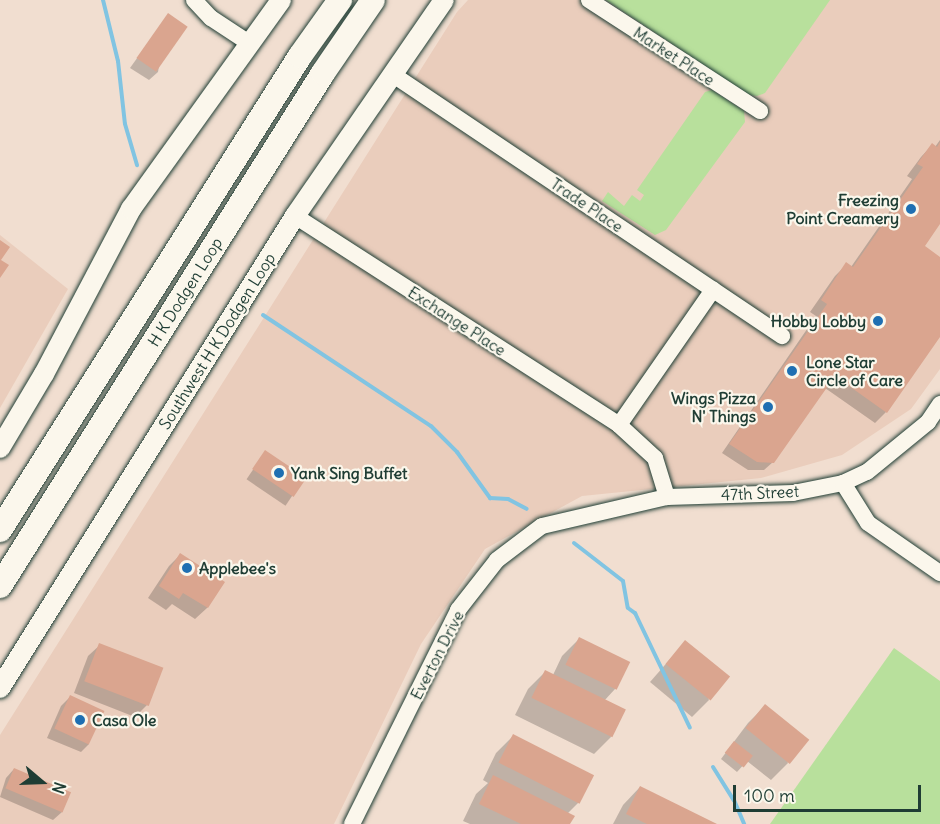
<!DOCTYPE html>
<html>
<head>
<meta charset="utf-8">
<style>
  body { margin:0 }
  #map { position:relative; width:940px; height:824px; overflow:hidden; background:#f1ded0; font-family:Delius,sans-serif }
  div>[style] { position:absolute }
  .built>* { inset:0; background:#eacdbc }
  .green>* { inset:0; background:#b8e09c }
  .shadow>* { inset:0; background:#0003; transform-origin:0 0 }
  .stream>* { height:4px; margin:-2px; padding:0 2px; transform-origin:2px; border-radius:2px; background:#81c4e2 }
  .building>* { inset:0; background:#daa58f; transform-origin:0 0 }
  .roads { filter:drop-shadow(0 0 2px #1f3d34) drop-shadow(0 0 2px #1f3d34) }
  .minor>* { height:16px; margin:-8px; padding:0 8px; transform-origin:8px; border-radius:8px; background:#fbf7ec }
  .major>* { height:20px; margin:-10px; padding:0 10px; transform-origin:10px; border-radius:10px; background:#fbf7ec }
  .highway>* { height:24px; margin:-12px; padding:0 12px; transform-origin:12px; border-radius:12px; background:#fbf7ec }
  .dots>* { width:16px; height:16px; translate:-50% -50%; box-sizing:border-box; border:3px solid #fbf7ec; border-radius:50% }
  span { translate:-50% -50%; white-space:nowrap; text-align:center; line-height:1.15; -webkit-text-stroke:4.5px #fbf7ec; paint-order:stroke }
  .street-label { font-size:16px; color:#1f3d34 }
  .poi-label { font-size:16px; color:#1f3d34; font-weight:700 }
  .right { translate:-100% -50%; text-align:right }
  .left { translate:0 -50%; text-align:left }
  .north { position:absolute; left:12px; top:752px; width:60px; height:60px; -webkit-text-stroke:4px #fbf7ec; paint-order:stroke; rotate:109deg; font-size:16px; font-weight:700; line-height:24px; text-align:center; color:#1f3d34 }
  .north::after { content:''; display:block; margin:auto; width:21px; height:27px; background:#1f3d34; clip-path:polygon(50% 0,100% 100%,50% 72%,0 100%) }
  .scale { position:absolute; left:733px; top:785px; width:188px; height:27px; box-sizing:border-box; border:3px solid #1f3d34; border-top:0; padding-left:8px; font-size:18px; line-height:21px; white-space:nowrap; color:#1f3d34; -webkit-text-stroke:4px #fbf7ec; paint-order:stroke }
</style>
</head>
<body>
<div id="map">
  <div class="built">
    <div style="clip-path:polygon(468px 0,940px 0,940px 369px,911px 409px,842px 455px,761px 478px,582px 496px,485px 549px,421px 644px,334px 824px,0 824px,0 735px,457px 12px)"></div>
    <div style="clip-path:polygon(0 235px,68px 289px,0 408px)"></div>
  </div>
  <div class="green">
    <div style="clip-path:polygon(606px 0,830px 0,765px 93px,757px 96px,749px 95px)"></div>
    <div style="clip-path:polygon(712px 90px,744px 111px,745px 122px,666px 230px,655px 235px,602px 201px,608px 192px,624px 206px,632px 195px,640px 201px,644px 195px,637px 190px,705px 92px)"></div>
    <div style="clip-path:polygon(894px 648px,940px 681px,940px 824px,770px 824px)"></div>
  </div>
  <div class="shadow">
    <div style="clip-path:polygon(168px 15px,158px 72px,149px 80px,130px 68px)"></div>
    <div style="clip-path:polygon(940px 140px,940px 222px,923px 246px,940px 259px,940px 335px,886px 412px,875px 423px,825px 388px,773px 462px,764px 470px,748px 470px,722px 453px,816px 316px,810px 312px,835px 276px,847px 264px,851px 267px,912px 179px,907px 176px,921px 157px,932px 145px,935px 147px)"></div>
    <div style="left:265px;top:452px;width:47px;height:33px;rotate:34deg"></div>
    <div style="clip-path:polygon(180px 555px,223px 582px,207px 608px,195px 619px,172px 604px,166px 610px,148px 598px,169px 566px)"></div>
    <div style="clip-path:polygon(579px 639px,628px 663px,615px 689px,604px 701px,611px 737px,594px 754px,515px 715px,528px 689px,545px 672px,553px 675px,562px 656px)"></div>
    <div style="clip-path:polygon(685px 642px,709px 700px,692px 717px,650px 682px)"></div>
    <div style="clip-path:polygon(100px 645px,147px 705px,135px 717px,74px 693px,88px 656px)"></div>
    <div style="clip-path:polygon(70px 697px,89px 744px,81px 752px,47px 738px,61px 706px)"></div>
    <div style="clip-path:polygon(765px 706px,788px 763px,771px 780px,747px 761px,737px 772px,721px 759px,748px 723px)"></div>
    <div style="clip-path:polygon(513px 736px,579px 802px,567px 814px,569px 824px,470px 824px,463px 821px,476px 794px,488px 783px,483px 780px,496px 753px)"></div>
    <div style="clip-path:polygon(14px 769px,70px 793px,62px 812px,53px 820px,0 797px,6px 778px)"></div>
    <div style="clip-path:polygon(640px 787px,714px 824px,613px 824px,623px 805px)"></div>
  </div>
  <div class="stream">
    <div style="left:103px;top:0;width:63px;rotate:76.2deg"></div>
    <div style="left:118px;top:61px;width:63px;rotate:83.7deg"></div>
    <div style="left:125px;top:124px;width:43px;rotate:73.7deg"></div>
    <div style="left:263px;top:315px;width:201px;rotate:33.5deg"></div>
    <div style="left:431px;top:426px;width:37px;rotate:45deg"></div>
    <div style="left:457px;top:452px;width:57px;rotate:54.3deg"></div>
    <div style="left:490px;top:498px;width:18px;rotate:3deg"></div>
    <div style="left:508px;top:499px;width:21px;rotate:28deg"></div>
    <div style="left:574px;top:543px;width:62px;rotate:37.8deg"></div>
    <div style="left:623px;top:581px;width:27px;rotate:80deg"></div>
    <div style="left:628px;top:608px;width:9px;rotate:36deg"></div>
    <div style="left:635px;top:613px;width:127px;rotate:64.4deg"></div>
    <div style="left:713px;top:767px;width:39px;rotate:58deg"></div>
    <div style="left:734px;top:800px;width:26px;rotate:67deg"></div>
  </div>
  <div class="building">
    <div style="left:168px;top:13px;width:24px;height:55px;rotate:35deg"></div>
    <div style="clip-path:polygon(940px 142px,940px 224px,925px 246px,940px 257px,940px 337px,887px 413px,835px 376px,774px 463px,757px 462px,729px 444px,827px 304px,821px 300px,846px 262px,853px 267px,923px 167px,917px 164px,932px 143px,937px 147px)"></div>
    <div style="clip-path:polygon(0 240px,10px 247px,1px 260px,9px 265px,0 278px)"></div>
    <div style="left:265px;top:450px;width:50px;height:23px;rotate:34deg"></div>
    <div style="clip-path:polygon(180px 553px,225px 582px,208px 608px,183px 593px,179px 599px,159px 586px)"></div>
    <div style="left:579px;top:637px;width:57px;height:31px;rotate:26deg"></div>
    <div style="left:685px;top:640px;width:58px;height:31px;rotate:39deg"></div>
    <div style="left:99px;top:643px;width:69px;height:41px;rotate:21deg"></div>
    <div style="left:545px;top:670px;width:90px;height:31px;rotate:26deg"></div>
    <div style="left:70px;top:695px;width:38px;height:37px;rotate:25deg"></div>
    <div style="left:765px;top:704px;width:57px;height:31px;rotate:39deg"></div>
    <div style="left:513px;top:734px;width:91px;height:32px;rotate:27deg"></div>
    <div style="left:734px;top:741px;width:24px;height:15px;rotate:38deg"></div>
    <div style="left:14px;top:768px;width:62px;height:22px;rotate:23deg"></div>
    <div style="clip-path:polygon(493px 775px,575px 816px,570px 824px,521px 824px,479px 804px)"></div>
    <div style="clip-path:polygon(640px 786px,717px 824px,647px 824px,626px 814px)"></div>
  </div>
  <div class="roads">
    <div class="minor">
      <div style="left:194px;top:0;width:25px;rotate:47deg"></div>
      <div style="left:211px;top:18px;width:45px;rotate:33.3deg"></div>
      <div style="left:589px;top:0;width:204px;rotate:33deg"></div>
      <div style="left:392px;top:74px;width:470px;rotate:33.9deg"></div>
      <div style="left:295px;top:216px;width:386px;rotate:32.8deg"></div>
      <div style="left:619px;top:425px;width:49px;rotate:42.5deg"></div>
      <div style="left:655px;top:458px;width:41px;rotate:72.9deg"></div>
      <div style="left:619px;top:425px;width:165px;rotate:-55.2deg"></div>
      <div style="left:843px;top:483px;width:47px;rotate:58deg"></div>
      <div style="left:868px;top:523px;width:88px;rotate:34.8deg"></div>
      <div style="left:352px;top:824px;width:239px;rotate:-63.6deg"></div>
      <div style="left:458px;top:610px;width:63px;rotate:-52deg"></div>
      <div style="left:497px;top:560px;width:56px;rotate:-37.1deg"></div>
      <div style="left:542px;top:526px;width:128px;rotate:-13.1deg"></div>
      <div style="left:667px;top:497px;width:126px;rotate:-1.8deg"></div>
      <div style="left:793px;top:493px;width:51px;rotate:-11.3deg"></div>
      <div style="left:843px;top:483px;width:26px;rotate:-25deg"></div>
      <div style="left:867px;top:472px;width:79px;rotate:-39.3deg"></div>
      <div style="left:928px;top:422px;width:22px;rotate:-56deg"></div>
    </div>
    <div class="major">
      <div style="left:0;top:448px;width:86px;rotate:-59.3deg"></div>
      <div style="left:44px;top:374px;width:187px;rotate:-62.2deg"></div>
      <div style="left:131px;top:209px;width:257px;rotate:-54.3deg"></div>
      <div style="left:0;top:688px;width:557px;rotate:-57.99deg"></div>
      <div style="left:295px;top:216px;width:262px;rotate:-55.4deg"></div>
    </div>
    <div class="highway">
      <div style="left:0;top:530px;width:561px;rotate:-57.67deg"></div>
      <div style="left:300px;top:56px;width:69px;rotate:-54.5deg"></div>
      <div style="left:0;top:586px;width:606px;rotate:-57.8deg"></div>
      <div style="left:323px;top:73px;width:88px;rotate:-55.6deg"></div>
    </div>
  </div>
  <div class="dots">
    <div style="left:911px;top:209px;background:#1f6fb2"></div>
    <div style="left:878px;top:321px;background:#1f6fb2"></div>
    <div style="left:792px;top:371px;background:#1f6fb2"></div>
    <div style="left:768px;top:407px;background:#1f6fb2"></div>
    <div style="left:279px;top:473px;background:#1f6fb2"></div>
    <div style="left:187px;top:568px;background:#1f6fb2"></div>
    <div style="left:80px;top:720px;background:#1f6fb2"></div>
  </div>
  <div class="street-label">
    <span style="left:674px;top:56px;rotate:33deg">Market Place</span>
    <span style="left:587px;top:205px;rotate:34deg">Trade Place</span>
    <span style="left:185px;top:292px;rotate:-58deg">H K Dodgen Loop</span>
    <span style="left:457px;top:321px;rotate:33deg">Exchange Place</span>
    <span style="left:217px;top:341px;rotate:-58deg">Southwest H K Dodgen Loop</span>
    <span style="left:760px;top:493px;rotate:-3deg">47th Street</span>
    <span style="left:437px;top:655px;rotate:-63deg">Everton Drive</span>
  </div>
  <div class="poi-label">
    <span class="right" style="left:899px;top:209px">Freezing<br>Point Creamery</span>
    <span class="right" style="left:866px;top:321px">Hobby Lobby</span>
    <span class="left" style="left:806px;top:371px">Lone Star<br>Circle of Care</span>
    <span class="right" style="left:756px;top:407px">Wings Pizza<br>N' Things</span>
    <span class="left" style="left:291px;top:473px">Yank Sing Buffet</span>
    <span class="left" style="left:199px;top:568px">Applebee's</span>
    <span class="left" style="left:92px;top:720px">Casa Ole</span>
  </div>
  <div class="north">N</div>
  <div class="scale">100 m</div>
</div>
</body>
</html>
